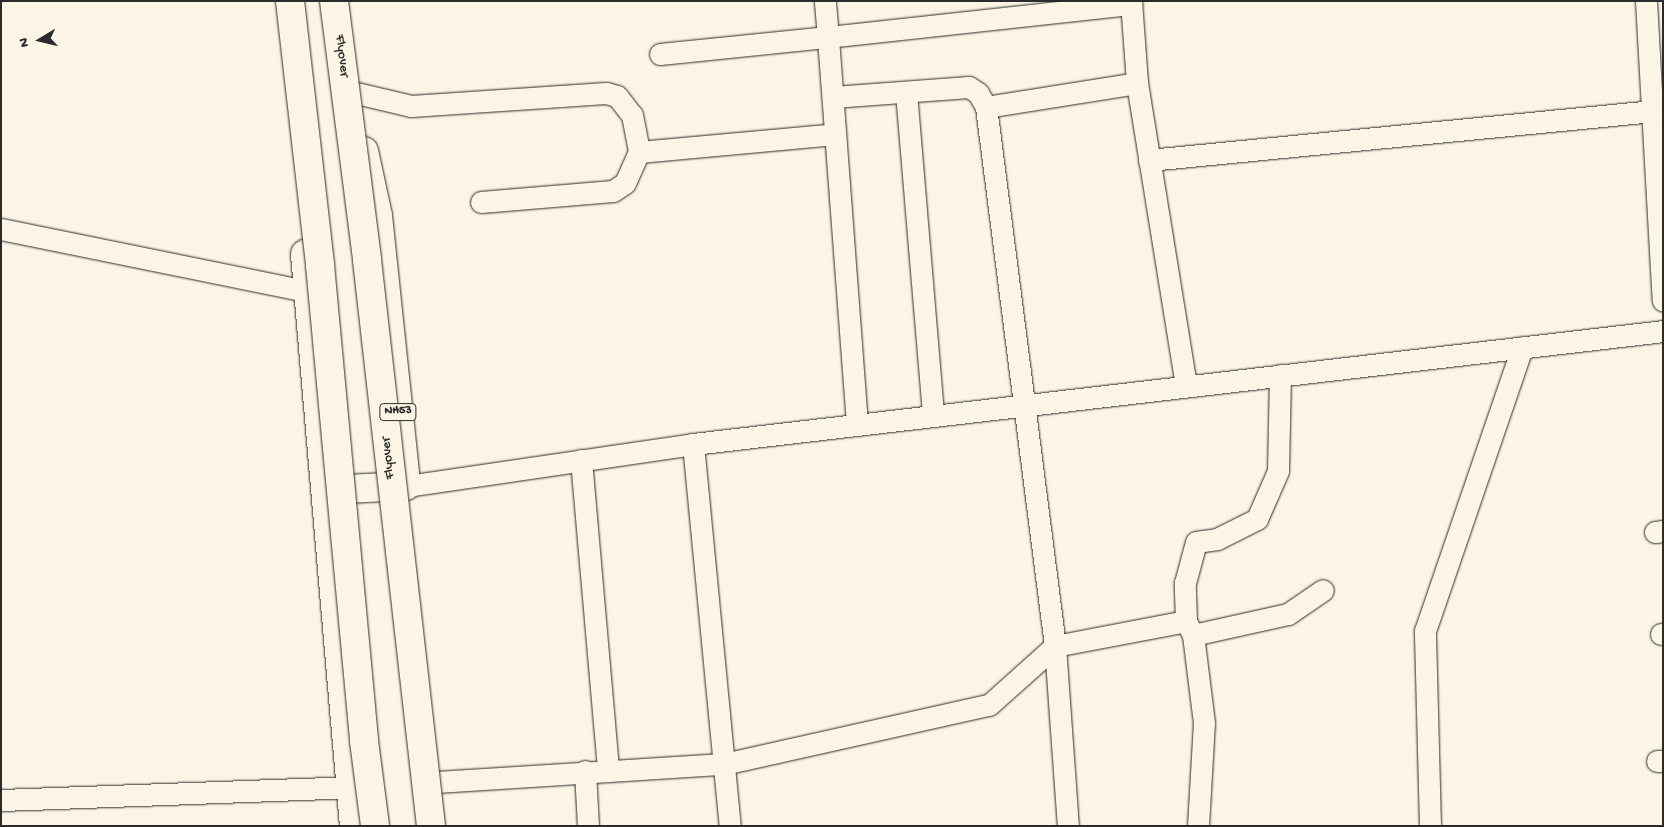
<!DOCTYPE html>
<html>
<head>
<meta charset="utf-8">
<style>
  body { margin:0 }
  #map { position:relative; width:1664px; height:827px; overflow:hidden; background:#fcf5e5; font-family:"Gochi Hand",sans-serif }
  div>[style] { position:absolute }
  .roads { filter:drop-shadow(0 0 1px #2b2b2b) drop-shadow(0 0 1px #2b2b2b) }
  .street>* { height:21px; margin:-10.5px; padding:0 10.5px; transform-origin:10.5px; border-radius:10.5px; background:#fcf5e5 }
  .highway>* { height:28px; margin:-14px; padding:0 14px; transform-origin:14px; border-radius:14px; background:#fcf5e5 }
  .bridges { filter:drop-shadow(0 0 1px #2b2b2b) drop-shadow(0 0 1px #2b2b2b) }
  .highway-bridge>* { height:28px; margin:-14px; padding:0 14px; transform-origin:14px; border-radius:14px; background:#fcf5e5 }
  span { translate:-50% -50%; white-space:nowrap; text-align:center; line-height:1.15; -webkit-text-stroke:4.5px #fcf5e5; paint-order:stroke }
  .shield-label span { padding:1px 4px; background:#fcf5e5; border:1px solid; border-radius:4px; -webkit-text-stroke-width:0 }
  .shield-label { font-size:12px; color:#2b2b2b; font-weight:700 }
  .street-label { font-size:14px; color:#2b2b2b }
  .frame { position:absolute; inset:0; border:2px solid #2b2b2b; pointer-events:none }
  .north { position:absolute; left:15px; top:15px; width:50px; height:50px; -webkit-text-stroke:4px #fcf5e5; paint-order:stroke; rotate:261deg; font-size:14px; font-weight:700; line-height:20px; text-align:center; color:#2b2b2b }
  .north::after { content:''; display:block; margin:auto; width:18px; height:22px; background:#2b2b2b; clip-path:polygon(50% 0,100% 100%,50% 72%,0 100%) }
</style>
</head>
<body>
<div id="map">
  <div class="roads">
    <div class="street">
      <div style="left:1131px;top:1px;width:82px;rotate:85.8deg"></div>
      <div style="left:1137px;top:83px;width:307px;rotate:80.8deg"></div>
      <div style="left:1646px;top:1px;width:300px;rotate:86.8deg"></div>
      <div style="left:660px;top:54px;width:169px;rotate:-5.8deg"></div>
      <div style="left:828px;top:37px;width:36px;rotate:-95deg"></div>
      <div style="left:352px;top:92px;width:61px;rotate:13.3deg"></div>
      <div style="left:411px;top:106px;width:195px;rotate:-3.8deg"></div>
      <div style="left:606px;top:93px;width:11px;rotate:15deg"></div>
      <div style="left:617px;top:96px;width:24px;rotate:52deg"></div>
      <div style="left:632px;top:115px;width:38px;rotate:79deg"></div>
      <div style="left:639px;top:152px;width:197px;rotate:-5.2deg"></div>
      <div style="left:906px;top:92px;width:324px;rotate:85.2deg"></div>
      <div style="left:833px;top:97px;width:136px;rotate:-4.2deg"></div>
      <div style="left:969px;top:87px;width:11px;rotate:34deg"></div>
      <div style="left:978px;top:93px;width:16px;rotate:60deg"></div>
      <div style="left:986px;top:107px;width:543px;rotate:82.7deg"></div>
      <div style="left:1055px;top:646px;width:180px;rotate:85.9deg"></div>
      <div style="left:986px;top:107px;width:153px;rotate:-9deg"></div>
      <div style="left:1149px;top:160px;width:506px;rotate:-5.55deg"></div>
      <div style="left:481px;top:202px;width:132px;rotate:-4.8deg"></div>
      <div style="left:613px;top:191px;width:14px;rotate:-34deg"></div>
      <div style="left:625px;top:183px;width:34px;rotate:-66deg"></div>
      <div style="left:1px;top:229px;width:312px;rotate:11.5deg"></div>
      <div style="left:857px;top:424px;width:388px;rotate:-94.3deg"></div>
      <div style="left:828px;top:37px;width:305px;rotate:-6.2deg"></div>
      <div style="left:693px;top:444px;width:384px;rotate:84.5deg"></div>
      <div style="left:581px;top:460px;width:311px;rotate:85deg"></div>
      <div style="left:406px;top:486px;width:290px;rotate:-8.3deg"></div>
      <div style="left:693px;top:444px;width:977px;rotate:-6.64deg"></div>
      <div style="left:1655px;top:532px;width:8px;rotate:-7deg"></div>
      <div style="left:1661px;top:634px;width:2px"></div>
      <div style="left:1193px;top:635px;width:97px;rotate:-12.5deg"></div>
      <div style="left:1288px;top:614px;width:42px;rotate:-34.4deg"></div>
      <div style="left:1657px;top:761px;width:6px"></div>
      <div style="left:585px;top:771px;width:55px;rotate:86.9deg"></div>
      <div style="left:435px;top:782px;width:290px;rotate:-3.6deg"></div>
      <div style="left:724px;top:764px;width:271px;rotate:-12.6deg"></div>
      <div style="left:989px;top:705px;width:89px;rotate:-41.8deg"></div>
      <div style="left:1055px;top:646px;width:133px;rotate:-10.8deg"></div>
      <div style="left:1px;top:800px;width:348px;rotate:-2.1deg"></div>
      <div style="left:1198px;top:826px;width:103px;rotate:-86.7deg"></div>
      <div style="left:1204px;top:723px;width:89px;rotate:-97.1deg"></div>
      <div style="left:1193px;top:635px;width:16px;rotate:-117deg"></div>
      <div style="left:1186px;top:621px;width:38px;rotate:-92deg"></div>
      <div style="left:1185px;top:583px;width:42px;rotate:-75deg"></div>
      <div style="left:1196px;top:542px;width:21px;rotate:-8deg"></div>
      <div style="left:1217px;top:539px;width:45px;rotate:-26.6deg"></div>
      <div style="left:1257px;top:519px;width:52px;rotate:-66.4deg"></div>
      <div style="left:1278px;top:471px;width:96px;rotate:-88.8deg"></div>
      <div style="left:1430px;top:826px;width:195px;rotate:-91.5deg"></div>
      <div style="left:1425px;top:631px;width:300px;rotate:-71.1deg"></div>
    </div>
    <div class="highway">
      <div style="left:364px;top:151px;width:66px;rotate:77.8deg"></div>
      <div style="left:378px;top:216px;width:260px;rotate:84deg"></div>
      <div style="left:305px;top:254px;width:574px;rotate:85.1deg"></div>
      <div style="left:327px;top:490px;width:79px;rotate:-2.9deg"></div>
    </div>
  </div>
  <div class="bridges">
    <div class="highway-bridge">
      <div style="left:290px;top:1px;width:266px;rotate:83.5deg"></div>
      <div style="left:320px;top:265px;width:478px;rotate:84.7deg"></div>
      <div style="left:364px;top:741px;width:86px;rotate:82.6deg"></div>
      <div style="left:334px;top:1px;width:261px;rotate:82.7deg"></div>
      <div style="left:367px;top:260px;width:570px;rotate:83.55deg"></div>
    </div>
  </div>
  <div class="shield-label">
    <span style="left:398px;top:412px">NH53</span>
  </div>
  <div class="street-label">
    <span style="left:341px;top:56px;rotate:83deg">Flyover</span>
    <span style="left:389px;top:458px;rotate:-96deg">Flyover</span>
  </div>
  <div class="frame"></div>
  <div class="north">N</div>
</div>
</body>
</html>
